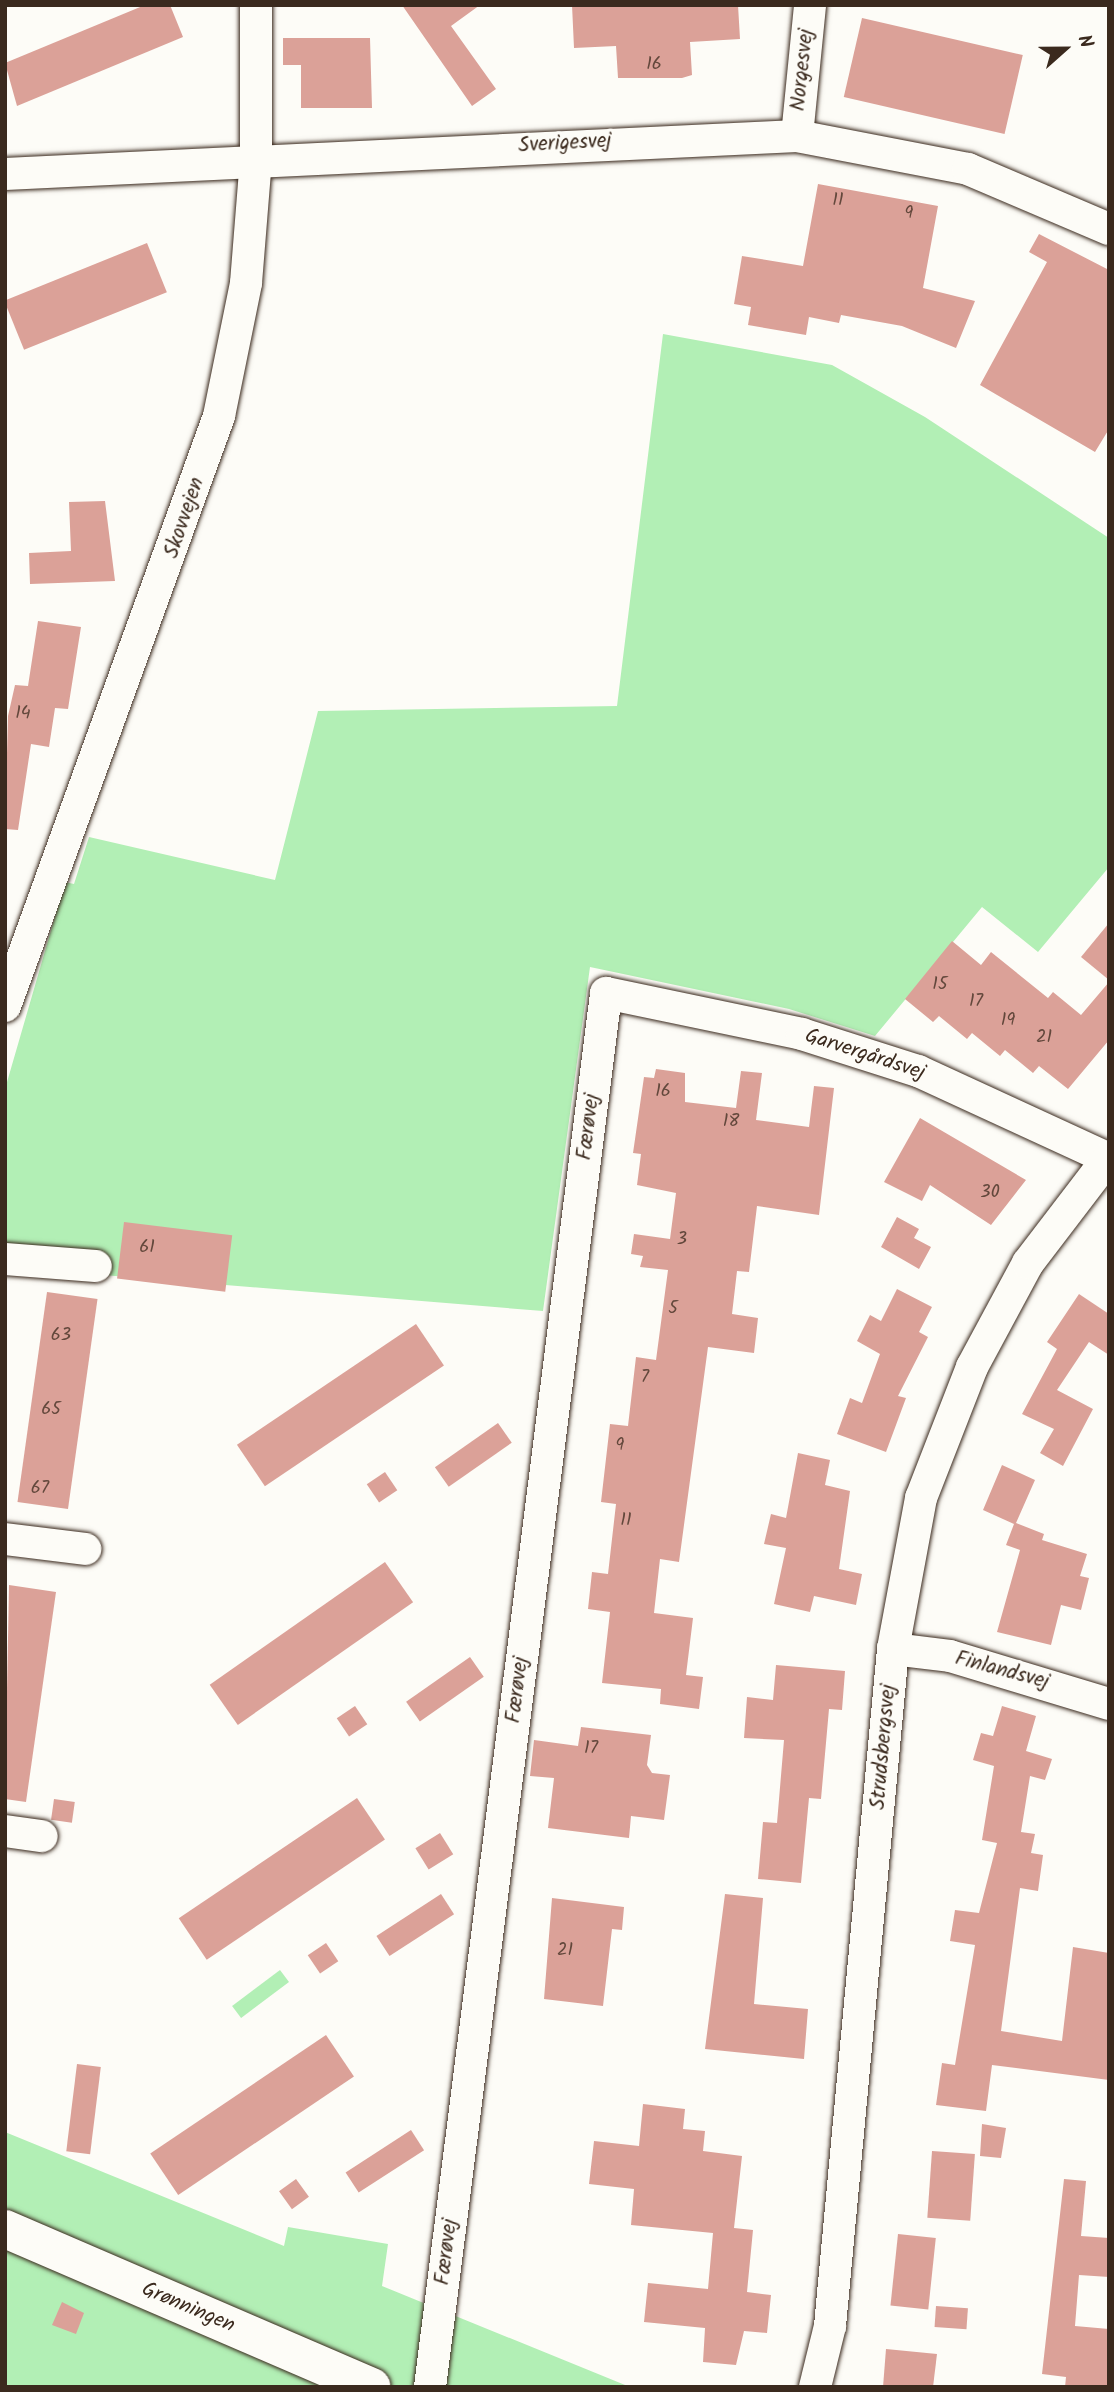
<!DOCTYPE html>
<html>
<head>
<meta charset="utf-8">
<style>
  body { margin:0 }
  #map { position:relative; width:1114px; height:2392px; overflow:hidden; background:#fdfcf7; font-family:Kalam,sans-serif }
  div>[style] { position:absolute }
  .green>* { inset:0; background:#b2efb5; transform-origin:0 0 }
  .building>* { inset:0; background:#dba198; transform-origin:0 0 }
  .roads { filter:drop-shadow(0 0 2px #3b2a1e) drop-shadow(0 0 2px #3b2a1e) }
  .street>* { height:32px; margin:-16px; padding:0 16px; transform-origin:16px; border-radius:16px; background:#fdfcf7 }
  .secondary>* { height:38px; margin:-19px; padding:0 19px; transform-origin:19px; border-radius:19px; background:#fdfcf7 }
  span { translate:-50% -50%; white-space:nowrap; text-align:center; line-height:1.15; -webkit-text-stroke:6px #fdfcf7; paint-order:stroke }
  .number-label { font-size:18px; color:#63483c }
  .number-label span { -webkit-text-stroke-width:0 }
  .street-label { font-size:21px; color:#3b2a1e }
  .frame { position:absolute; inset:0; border:7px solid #3b2a1e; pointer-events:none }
  .north { position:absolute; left:1030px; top:14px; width:70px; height:70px; -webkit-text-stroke:5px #fdfcf7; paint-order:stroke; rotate:69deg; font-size:19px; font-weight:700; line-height:28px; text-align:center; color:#3b2a1e }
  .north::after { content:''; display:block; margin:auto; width:24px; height:32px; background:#3b2a1e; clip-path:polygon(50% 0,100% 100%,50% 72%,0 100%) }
</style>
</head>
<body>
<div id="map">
  <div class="green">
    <div style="clip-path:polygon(663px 334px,832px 365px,925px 417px,1109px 538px,1109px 867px,1038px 952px,982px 907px,875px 1036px,789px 1009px,590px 967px,543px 1311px,5px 1267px,5px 1089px,65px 882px,74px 884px,89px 837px,275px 880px,318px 711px,617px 706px)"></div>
    <div style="left:280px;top:1970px;width:15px;height:60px;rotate:53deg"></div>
    <div style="clip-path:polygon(5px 2132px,284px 2246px,288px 2227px,388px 2244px,382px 2286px,630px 2387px,5px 2387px)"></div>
  </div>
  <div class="building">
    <div style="clip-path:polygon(145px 5px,170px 5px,183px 37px,17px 106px,5px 63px)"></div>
    <div style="clip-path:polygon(402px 5px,480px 5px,451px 26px,496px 89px,472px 106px)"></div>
    <div style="clip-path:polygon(572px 5px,738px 5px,740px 39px,690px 42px,692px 75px,682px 78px,618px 78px,616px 46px,574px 48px)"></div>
    <div style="left:862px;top:18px;width:165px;height:81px;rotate:13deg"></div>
    <div style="clip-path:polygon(283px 38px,370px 38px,372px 108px,301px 108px,301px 65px,283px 65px)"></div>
    <div style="clip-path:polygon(818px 184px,938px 206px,923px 288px,975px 301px,956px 348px,902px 326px,841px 315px,839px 323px,809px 317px,806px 335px,748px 325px,751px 307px,734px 304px,742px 256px,803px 266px)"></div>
    <div style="clip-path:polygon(1039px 234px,1109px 270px,1109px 429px,1095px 452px,980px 385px,1047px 262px,1029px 252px)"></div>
    <div style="left:147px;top:243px;width:53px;height:154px;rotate:68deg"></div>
    <div style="clip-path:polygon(105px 501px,115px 581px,30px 584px,29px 553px,71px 551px,69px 502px)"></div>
    <div style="clip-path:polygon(38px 621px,81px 627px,68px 709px,55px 708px,49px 747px,31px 744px,18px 830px,5px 829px,8px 716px,15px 685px,28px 686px)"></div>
    <div style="clip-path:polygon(1109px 923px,1109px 980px,1081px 957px)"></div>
    <div style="clip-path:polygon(952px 941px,981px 965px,991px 952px,1048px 998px,1053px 992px,1081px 1015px,1109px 982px,1109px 1040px,1068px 1089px,1039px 1066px,1033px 1073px,1005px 1050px,1000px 1056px,972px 1033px,967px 1039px,939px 1016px,933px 1022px,905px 999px)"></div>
    <div style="clip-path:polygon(656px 1069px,685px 1073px,685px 1102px,736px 1108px,741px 1071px,762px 1073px,756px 1120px,809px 1127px,814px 1086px,834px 1088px,819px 1215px,757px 1206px,749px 1272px,737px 1271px,732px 1314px,758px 1318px,754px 1353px,708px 1347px,679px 1562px,660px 1559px,654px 1613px,693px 1618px,686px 1675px,703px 1677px,699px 1709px,660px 1704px,661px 1689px,602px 1683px,610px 1612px,588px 1609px,592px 1572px,608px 1574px,616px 1504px,601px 1502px,610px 1424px,628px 1426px,636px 1357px,656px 1360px,668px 1270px,640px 1267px,643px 1256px,631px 1254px,634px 1234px,670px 1239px,676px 1193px,637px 1185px,641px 1154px,633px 1153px,644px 1077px,654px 1078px)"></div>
    <div style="clip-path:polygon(920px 1118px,1026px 1180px,991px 1225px,930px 1185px,922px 1201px,884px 1182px)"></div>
    <div style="clip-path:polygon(897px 1217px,919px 1229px,914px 1238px,931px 1247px,919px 1269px,881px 1247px)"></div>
    <div style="left:124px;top:1222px;width:109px;height:57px;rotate:7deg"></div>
    <div style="clip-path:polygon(897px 1289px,932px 1307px,919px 1332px,928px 1337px,898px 1396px,906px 1398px,886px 1452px,837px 1434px,850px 1398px,862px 1403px,880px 1354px,857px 1341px,870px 1315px,881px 1321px)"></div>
    <div style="left:47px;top:1292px;width:51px;height:212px;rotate:8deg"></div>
    <div style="clip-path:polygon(1079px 1294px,1109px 1314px,1109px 1355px,1089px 1342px,1057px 1390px,1093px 1409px,1063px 1466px,1040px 1453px,1054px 1429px,1022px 1414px,1057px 1349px,1047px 1342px)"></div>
    <div style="left:416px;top:1324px;width:50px;height:216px;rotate:56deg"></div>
    <div style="left:498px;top:1423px;width:24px;height:77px;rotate:55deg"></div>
    <div style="clip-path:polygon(798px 1453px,830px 1460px,825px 1485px,850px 1491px,839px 1569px,862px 1574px,856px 1605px,814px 1596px,810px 1612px,774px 1604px,786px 1548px,764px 1544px,771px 1514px,786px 1518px)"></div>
    <div style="clip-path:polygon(1002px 1465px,1035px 1480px,1016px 1523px,1044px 1534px,1042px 1540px,1087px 1554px,1080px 1576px,1089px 1578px,1081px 1610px,1061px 1605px,1051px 1645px,997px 1632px,1020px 1550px,1006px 1545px,1014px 1524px,983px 1510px)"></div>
    <div style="left:385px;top:1472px;width:22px;height:22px;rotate:56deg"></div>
    <div style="left:385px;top:1562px;width:49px;height:214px;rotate:55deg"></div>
    <div style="clip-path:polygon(9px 1585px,56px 1592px,26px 1802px,5px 1799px)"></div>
    <div style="left:470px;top:1657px;width:24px;height:78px;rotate:55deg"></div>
    <div style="clip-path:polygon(776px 1665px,845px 1671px,842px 1710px,829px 1709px,821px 1799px,809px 1798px,801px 1883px,758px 1879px,763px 1822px,777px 1823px,784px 1740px,744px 1738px,747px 1697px,773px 1700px)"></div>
    <div style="left:355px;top:1706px;width:22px;height:22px;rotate:56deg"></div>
    <div style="clip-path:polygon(1002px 1706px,1036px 1716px,1026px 1751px,1052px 1759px,1045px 1780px,1030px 1776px,1021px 1832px,1035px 1834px,1031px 1853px,1043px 1855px,1038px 1891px,1020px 1888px,1001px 2031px,1062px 2041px,1073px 1947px,1109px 1953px,1109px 2080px,992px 2065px,986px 2111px,936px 2105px,942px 2063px,955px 2065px,975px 1945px,950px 1941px,955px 1910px,979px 1913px,997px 1843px,982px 1840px,994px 1766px,973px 1760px,981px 1733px,993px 1736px)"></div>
    <div style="clip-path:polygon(581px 1727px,651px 1735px,647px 1765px,652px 1773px,670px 1775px,664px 1820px,631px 1816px,629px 1838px,548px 1828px,554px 1778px,530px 1776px,534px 1740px,578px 1746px)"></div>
    <div style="left:357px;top:1798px;width:50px;height:215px;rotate:56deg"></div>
    <div style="left:54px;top:1799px;width:21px;height:21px;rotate:8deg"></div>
    <div style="left:440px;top:1833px;width:25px;height:29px;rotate:58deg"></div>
    <div style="left:441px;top:1894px;width:24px;height:77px;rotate:57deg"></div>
    <div style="clip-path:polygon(725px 1894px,763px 1898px,754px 2004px,808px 2009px,804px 2059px,705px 2049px)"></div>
    <div style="clip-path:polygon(552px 1898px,624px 1907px,622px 1930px,612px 1929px,603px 2006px,544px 1999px)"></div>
    <div style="left:326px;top:1943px;width:22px;height:22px;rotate:56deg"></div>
    <div style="left:326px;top:2035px;width:50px;height:212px;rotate:56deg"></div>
    <div style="left:77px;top:2064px;width:24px;height:88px;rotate:7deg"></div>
    <div style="clip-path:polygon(643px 2104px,685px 2109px,683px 2129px,705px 2131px,703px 2151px,742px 2156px,734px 2228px,753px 2230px,747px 2292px,771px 2295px,767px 2333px,744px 2331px,736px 2365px,703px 2362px,705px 2328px,644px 2322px,648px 2283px,708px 2289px,713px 2233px,631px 2225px,634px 2189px,589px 2184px,594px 2141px,639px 2146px)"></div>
    <div style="clip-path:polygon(982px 2124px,1006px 2128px,1001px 2158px,980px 2156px)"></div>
    <div style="left:411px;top:2130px;width:24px;height:78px;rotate:57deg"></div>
    <div style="left:932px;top:2151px;width:43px;height:67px;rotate:4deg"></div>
    <div style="left:296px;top:2179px;width:22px;height:21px;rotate:54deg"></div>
    <div style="clip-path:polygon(1064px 2179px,1086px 2181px,1081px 2236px,1109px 2238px,1109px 2277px,1079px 2275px,1075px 2326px,1109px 2329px,1109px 2387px,1065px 2387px,1066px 2377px,1042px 2374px)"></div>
    <div style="left:898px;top:2234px;width:38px;height:72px;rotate:6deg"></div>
    <div style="clip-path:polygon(62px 2302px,84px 2313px,76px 2334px,52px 2325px)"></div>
    <div style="left:936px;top:2306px;width:32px;height:21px;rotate:4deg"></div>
    <div style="clip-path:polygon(886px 2349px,937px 2354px,933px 2387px,883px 2387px)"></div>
  </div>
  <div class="roads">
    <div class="street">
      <div style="left:797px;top:136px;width:132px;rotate:-84.3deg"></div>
      <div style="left:5px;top:174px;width:793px;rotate:-2.75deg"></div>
      <div style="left:797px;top:136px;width:174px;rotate:10.9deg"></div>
      <div style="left:968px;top:169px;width:153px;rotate:23.1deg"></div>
      <div style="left:5px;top:1006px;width:628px;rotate:-70.06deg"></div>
      <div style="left:219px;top:416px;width:136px;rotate:-78.5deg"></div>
      <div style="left:246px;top:283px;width:124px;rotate:-85.4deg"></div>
      <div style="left:256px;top:159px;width:154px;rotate:-90deg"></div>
      <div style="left:5px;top:1259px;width:91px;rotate:4.4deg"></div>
      <div style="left:5px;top:1539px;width:81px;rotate:7.1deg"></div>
      <div style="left:893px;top:1649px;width:57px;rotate:7deg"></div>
      <div style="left:950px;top:1656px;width:166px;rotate:16.8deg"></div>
      <div style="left:5px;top:1831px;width:37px;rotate:8deg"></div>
      <div style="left:430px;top:2387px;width:1405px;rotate:-82.8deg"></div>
      <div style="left:606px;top:993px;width:200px;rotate:11.8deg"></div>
      <div style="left:802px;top:1034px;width:122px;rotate:17.7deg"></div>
      <div style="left:918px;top:1071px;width:210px;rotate:24.7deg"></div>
      <div style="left:815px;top:2387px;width:63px;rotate:-76.2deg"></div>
      <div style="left:830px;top:2326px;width:680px;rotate:-84.68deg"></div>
      <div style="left:893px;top:1649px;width:154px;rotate:-79.5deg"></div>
      <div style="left:921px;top:1498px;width:141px;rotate:-68.7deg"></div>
      <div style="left:972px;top:1367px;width:118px;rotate:-61.7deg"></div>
      <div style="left:1028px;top:1263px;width:133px;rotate:-52.6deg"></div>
    </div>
    <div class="secondary">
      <div style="left:5px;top:2229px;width:399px;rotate:23.3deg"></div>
    </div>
  </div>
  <div class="number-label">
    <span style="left:654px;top:65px">16</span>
    <span style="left:838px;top:201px">11</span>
    <span style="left:909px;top:214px">9</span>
    <span style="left:23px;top:714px">14</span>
    <span style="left:940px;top:985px">15</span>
    <span style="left:976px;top:1002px">17</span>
    <span style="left:1008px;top:1021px">19</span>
    <span style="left:1044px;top:1038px">21</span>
    <span style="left:663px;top:1092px">16</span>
    <span style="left:731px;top:1122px">18</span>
    <span style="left:990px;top:1193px">30</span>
    <span style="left:682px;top:1240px">3</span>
    <span style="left:147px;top:1248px">61</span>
    <span style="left:673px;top:1309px">5</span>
    <span style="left:61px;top:1336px">63</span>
    <span style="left:645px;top:1378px">7</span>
    <span style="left:51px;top:1410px">65</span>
    <span style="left:620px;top:1446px">9</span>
    <span style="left:40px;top:1489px">67</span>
    <span style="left:626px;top:1521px">11</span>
    <span style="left:591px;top:1749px">17</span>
    <span style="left:565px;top:1951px">21</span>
  </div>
  <div class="street-label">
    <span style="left:803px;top:70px;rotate:-84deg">Norgesvej</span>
    <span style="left:565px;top:144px;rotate:-3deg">Sverigesvej</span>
    <span style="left:185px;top:518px;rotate:-71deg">Skovvejen</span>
    <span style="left:865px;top:1055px;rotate:18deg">Garvergårdsvej</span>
    <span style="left:589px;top:1127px;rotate:-83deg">Færøvej</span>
    <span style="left:1002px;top:1671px;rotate:15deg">Finlandsvej</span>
    <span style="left:518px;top:1690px;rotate:-83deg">Færøvej</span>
    <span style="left:884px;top:1747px;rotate:-85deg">Strudsbergsvej</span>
    <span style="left:447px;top:2252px;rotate:-83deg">Færøvej</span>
    <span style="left:188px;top:2308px;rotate:23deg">Grønningen</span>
  </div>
  <div class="frame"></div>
  <div class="north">N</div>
</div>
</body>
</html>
